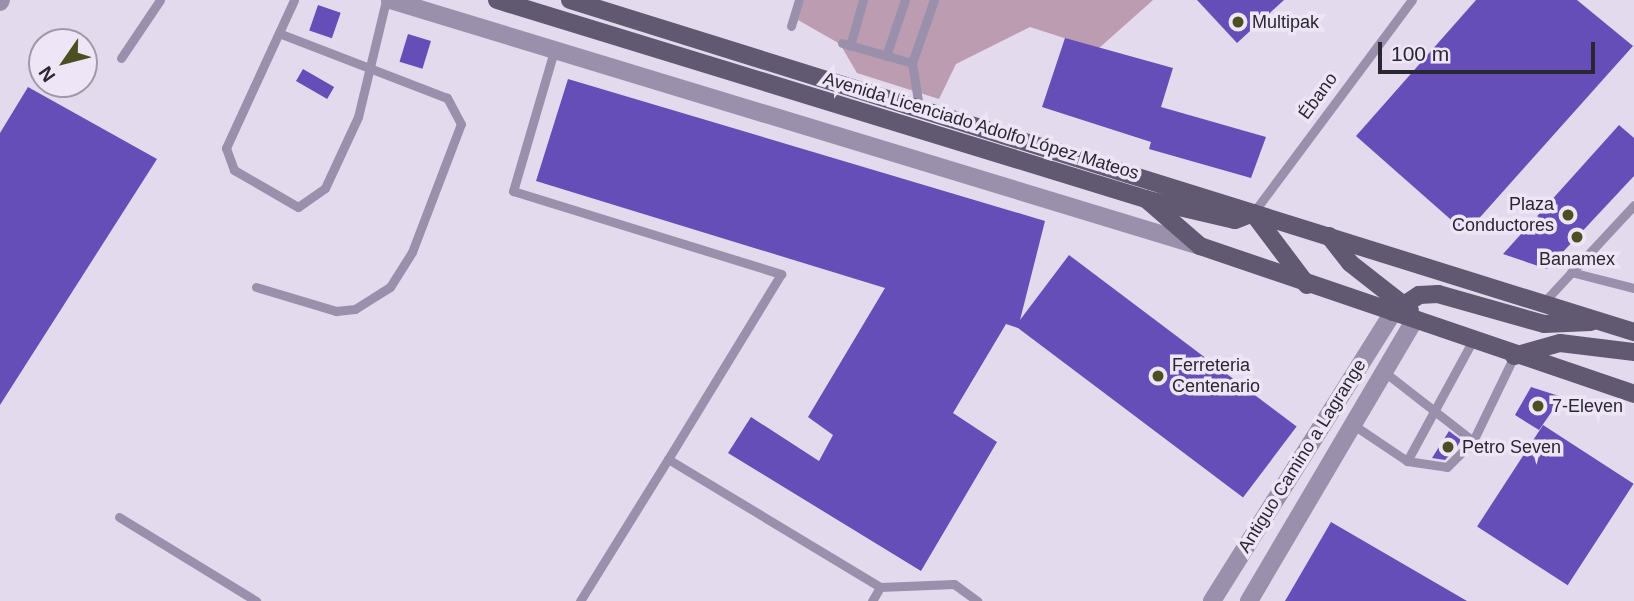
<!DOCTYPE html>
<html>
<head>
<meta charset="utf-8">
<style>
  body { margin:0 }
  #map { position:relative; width:1634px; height:601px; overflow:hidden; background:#e4daee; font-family:Helvetica,sans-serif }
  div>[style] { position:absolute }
  .green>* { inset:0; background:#bb9cb1 }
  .building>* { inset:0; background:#664eb8; transform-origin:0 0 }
  .service>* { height:9px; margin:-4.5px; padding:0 4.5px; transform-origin:4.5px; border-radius:4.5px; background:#9b90ab }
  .minor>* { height:18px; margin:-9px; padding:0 9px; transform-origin:9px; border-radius:9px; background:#9b90ab }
  .tertiary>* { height:18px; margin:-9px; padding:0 9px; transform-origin:9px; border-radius:9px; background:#9b90ab }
  .primary>* { height:18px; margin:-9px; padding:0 9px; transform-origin:9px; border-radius:9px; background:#615972 }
  .dots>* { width:19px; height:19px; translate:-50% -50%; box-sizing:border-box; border:4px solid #eee5f6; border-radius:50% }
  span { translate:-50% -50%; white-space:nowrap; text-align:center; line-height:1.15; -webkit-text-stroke:7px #eee5f6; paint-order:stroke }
  .poi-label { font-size:18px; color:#2a2732 }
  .left { translate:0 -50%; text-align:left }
  .right { translate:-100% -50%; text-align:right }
  .street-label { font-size:18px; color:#2a2732 }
  .north { position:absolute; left:28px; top:28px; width:70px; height:70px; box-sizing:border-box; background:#eee5f6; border:2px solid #a099a8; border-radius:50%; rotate:235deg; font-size:19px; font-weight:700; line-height:28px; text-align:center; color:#2a2732 }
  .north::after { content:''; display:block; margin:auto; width:24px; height:32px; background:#4c4f21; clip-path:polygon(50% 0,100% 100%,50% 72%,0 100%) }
  .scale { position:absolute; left:1378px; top:42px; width:217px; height:32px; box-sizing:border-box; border:4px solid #2a2732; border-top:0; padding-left:9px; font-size:21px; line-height:24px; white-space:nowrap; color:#2a2732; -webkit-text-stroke:5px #eee5f6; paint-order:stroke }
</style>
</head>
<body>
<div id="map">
  <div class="green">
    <div style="clip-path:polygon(804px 0,1153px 0,1098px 49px,1030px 27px,956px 64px,939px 99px,857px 73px,840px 44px,798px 20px)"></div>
  </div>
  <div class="building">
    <div style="clip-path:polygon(1197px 0,1284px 0,1237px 43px)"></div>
    <div style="clip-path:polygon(1476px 0,1577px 0,1633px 46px,1466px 233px,1356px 136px)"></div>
    <div style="left:318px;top:5px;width:24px;height:27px;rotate:19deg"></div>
    <div style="left:408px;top:34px;width:24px;height:29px;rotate:17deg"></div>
    <div style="clip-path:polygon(1065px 38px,1173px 68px,1161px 107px,1266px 137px,1251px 178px,1149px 149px,1151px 142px,1042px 107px)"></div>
    <div style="left:303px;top:69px;width:36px;height:14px;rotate:30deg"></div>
    <div style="clip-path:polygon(568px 79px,1045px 221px,1018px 328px,1006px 324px,953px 413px,997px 442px,921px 571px,728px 453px,751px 417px,819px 461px,833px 435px,808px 417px,885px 288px,536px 181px)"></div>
    <div style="clip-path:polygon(28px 87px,157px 159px,0 405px,0 133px)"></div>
    <div style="clip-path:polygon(1619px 125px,1634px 138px,1634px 176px,1547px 269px,1503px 254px)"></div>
    <div style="left:1069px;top:255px;width:285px;height:89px;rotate:37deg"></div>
    <div style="clip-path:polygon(1531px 387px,1562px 397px,1539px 430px,1515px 415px)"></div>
    <div style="left:1543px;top:425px;width:108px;height:121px;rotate:33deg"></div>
    <div style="clip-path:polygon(1449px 431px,1461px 440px,1456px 448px,1445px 460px,1432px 458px)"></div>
    <div style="clip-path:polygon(1331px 522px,1467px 601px,1285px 601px)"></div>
  </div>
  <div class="service">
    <div style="left:294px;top:0;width:163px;rotate:114.7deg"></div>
    <div style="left:226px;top:148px;width:23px;rotate:70deg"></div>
    <div style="left:234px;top:170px;width:74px;rotate:30deg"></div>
    <div style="left:298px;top:207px;width:33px;rotate:-35deg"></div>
    <div style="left:325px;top:188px;width:78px;rotate:-65.1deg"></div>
    <div style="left:358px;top:117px;width:120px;rotate:-76.5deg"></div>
    <div style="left:791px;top:26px;width:27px;rotate:-73deg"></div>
    <div style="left:842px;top:43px;width:73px;rotate:15.9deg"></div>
    <div style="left:850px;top:46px;width:48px;rotate:-74.2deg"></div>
    <div style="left:554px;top:51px;width:146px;rotate:106.3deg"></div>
    <div style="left:513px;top:191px;width:281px;rotate:17.2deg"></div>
    <div style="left:781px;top:274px;width:217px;rotate:121.4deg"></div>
    <div style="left:668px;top:459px;width:248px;rotate:31.1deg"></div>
    <div style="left:880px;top:587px;width:74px;rotate:-2.3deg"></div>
    <div style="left:954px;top:584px;width:29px;rotate:36deg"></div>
    <div style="left:886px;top:56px;width:59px;rotate:-71.3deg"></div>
    <div style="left:121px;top:58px;width:70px;rotate:-56.1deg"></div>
    <div style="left:919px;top:107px;width:45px;rotate:-99deg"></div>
    <div style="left:912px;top:63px;width:67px;rotate:-70.8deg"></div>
    <div style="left:1253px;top:213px;width:266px;rotate:-53.3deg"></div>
    <div style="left:1571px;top:272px;width:65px;rotate:14.3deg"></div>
    <div style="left:256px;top:287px;width:84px;rotate:16.7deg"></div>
    <div style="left:336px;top:311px;width:19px;rotate:-6deg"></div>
    <div style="left:355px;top:309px;width:41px;rotate:-32.2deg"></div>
    <div style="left:390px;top:287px;width:41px;rotate:-57.8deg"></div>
    <div style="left:412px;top:252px;width:137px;rotate:-69.1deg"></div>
    <div style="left:461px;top:124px;width:30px;rotate:-118deg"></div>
    <div style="left:447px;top:98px;width:178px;rotate:-158.9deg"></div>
    <div style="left:1543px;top:303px;width:134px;rotate:-47.1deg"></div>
    <div style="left:1387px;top:374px;width:109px;rotate:37.9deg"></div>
    <div style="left:1355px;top:426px;width:63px;rotate:33.9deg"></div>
    <div style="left:1407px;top:461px;width:40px;rotate:8.5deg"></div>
    <div style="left:1447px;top:467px;width:37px;rotate:-45deg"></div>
    <div style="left:1473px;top:441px;width:94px;rotate:-64.2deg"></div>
    <div style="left:1407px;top:461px;width:138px;rotate:-61.4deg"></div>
    <div style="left:119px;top:517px;width:161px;rotate:31.5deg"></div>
    <div style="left:580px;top:601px;width:167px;rotate:-58.2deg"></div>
    <div style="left:872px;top:601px;width:16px;rotate:-60deg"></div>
  </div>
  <div class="minor">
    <div style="left:390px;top:0;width:847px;rotate:16.89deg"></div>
    <div style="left:0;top:2px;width:2px;rotate:-63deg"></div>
  </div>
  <div class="tertiary">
    <div style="left:1212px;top:601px;width:341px;rotate:-57.9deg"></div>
    <div style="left:1249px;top:601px;width:327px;rotate:-59.5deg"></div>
  </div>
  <div class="primary">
    <div style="left:497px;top:0;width:679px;rotate:17.05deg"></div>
    <div style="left:1146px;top:199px;width:72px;rotate:41deg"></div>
    <div style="left:1200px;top:246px;width:459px;rotate:18.8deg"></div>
    <div style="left:570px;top:0;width:1115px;rotate:17.33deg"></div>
    <div style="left:1149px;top:200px;width:88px;rotate:13.1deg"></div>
    <div style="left:1235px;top:220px;width:19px;rotate:-21deg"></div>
    <div style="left:1253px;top:213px;width:90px;rotate:53.1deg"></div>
    <div style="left:1329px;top:236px;width:34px;rotate:52deg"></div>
    <div style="left:1350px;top:263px;width:76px;rotate:38.1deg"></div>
    <div style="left:1393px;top:312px;width:31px;rotate:-33deg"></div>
    <div style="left:1419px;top:295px;width:19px;rotate:-3deg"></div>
    <div style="left:1438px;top:294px;width:110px;rotate:15.8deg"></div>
    <div style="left:1544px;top:324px;width:47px;rotate:-2.4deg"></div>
    <div style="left:1514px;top:356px;width:48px;rotate:-15.8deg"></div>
    <div style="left:1560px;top:343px;width:75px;rotate:6.9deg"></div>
  </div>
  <div class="dots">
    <div style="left:1238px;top:22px;background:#4c4f21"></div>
    <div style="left:1568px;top:215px;background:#4c4f21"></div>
    <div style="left:1577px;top:237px;background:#4c4f21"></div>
    <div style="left:1158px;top:376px;background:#4c4f21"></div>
    <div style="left:1538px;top:406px;background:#4c4f21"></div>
    <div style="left:1448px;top:447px;background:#4c4f21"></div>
  </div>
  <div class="poi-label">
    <span class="left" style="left:1252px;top:22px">Multipak</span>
    <span class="right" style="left:1554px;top:215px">Plaza<br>Conductores</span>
    <span style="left:1577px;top:259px">Banamex</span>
    <span class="left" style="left:1172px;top:376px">Ferreteria<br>Centenario</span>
    <span class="left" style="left:1552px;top:406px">7-Eleven</span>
    <span class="left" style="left:1462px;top:447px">Petro Seven</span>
  </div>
  <div class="street-label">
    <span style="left:1318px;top:96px;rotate:-54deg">Ébano</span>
    <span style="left:981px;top:126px;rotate:17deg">Avenida Licenciado Adolfo López Mateos</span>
    <span style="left:1302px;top:456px;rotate:-58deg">Antiguo Camino a Lagrange</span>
  </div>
  <div class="north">N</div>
  <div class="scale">100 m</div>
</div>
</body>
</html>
